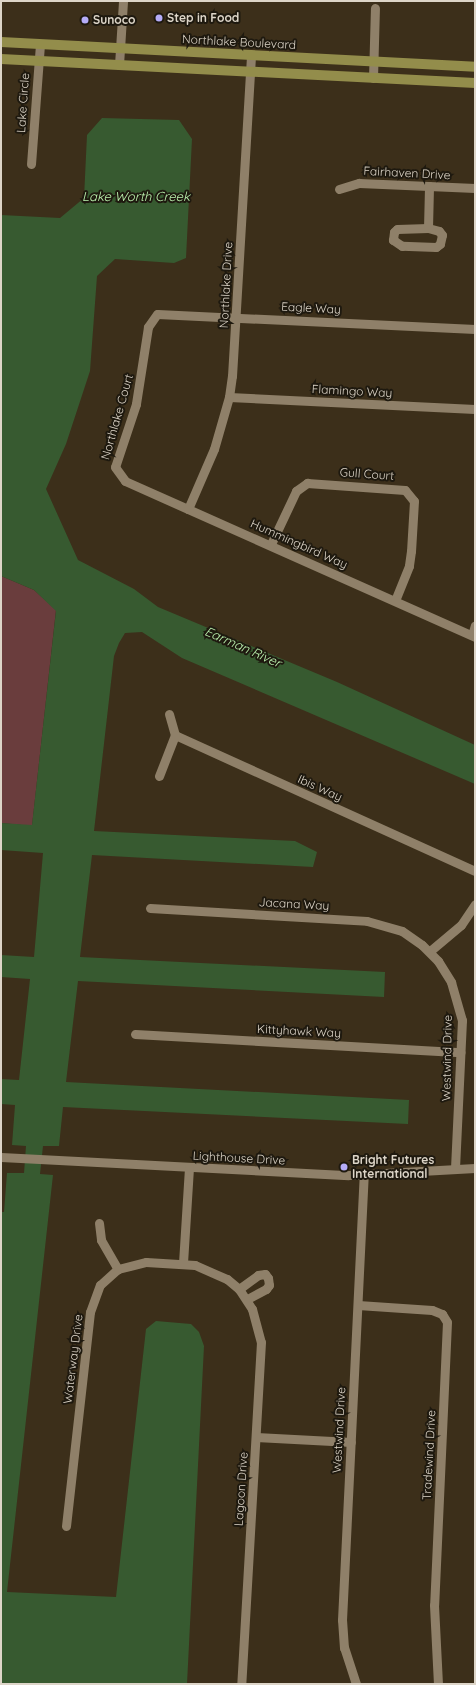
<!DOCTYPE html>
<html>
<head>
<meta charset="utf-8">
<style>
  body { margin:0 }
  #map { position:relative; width:476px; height:1685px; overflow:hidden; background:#3c2f1a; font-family:Quicksand,sans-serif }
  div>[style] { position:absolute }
  .green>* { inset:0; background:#6a3d3d }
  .water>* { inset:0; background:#375a30 }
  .minor>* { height:9px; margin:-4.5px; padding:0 4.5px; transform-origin:4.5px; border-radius:4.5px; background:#8f8069 }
  .major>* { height:10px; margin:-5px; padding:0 5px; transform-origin:5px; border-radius:5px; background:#938d4b }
  .dots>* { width:11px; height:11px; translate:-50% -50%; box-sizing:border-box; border:2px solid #1e190f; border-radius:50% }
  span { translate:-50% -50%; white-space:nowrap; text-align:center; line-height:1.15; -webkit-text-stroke:4px #1e190f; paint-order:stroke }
  .poi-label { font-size:12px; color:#ddd5c8; font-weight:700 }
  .left { translate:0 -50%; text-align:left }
  .street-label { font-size:12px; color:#ddd5c8 }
  .water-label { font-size:13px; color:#bcf3af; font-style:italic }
  .frame { position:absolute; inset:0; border:2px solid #ddd5c8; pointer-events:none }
</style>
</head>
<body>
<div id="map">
  <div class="green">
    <div style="clip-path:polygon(1px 576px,34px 590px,56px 610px,32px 826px,1px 823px)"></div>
  </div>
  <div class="water">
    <div style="clip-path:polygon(102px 118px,179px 120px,192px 139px,186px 258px,174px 263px,115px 259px,97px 276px,90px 371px,66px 444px,46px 489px,78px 560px,134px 589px,158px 607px,337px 682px,475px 745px,475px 784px,182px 658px,142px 632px,125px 633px,119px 643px,114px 656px,94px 831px,295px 841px,317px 852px,313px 867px,92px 855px,80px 957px,385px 972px,384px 997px,78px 981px,66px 1082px,409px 1100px,408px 1124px,63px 1107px,59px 1146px,43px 1146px,40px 1174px,53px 1175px,7px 1592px,116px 1597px,146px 1329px,156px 1321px,191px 1324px,199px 1332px,204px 1346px,187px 1684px,1px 1684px,1px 1212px,4px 1212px,7px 1173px,24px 1173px,26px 1146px,12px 1145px,15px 1105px,1px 1104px,1px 1079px,19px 1080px,30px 979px,1px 977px,1px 955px,34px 957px,43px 853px,1px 850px,1px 823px,32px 825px,56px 611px,34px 590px,1px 576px,1px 215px,60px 218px,84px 198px,87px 135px)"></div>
  </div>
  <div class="minor">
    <div style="left:119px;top:65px;width:64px;rotate:-86.4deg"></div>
    <div style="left:373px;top:78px;width:70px;rotate:-88.4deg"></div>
    <div style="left:31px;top:164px;width:120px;rotate:-85.7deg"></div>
    <div style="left:339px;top:189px;width:21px;rotate:-17deg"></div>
    <div style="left:359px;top:183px;width:116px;rotate:2.5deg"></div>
    <div style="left:428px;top:228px;width:11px;rotate:15deg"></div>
    <div style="left:439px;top:231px;width:5px;rotate:53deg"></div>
    <div style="left:442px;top:235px;width:9px;rotate:103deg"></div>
    <div style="left:440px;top:244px;width:5px;rotate:143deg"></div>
    <div style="left:436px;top:247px;width:34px;rotate:-178deg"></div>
    <div style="left:402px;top:246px;width:11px;rotate:-146deg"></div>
    <div style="left:393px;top:240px;width:8px;rotate:-83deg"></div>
    <div style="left:394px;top:232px;width:4px;rotate:-45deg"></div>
    <div style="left:397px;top:229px;width:31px;rotate:-2deg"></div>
    <div style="left:428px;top:228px;width:42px;rotate:-88.6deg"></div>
    <div style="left:475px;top:329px;width:318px;rotate:-177.3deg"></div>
    <div style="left:157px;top:314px;width:16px;rotate:125deg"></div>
    <div style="left:148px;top:327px;width:78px;rotate:98.9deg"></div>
    <div style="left:136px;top:404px;width:66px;rotate:108.4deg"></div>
    <div style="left:115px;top:467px;width:17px;rotate:54deg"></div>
    <div style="left:125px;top:481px;width:383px;rotate:24deg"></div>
    <div style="left:229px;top:397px;width:246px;rotate:2.8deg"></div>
    <div style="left:188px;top:509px;width:65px;rotate:-66.6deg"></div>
    <div style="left:214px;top:449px;width:54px;rotate:-73.9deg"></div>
    <div style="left:229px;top:397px;width:21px;rotate:-82deg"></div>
    <div style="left:232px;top:376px;width:322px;rotate:-86.6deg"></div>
    <div style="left:271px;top:544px;width:59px;rotate:-64.7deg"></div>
    <div style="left:296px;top:491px;width:14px;rotate:-36deg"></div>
    <div style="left:307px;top:483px;width:98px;rotate:4.1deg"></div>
    <div style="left:405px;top:490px;width:14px;rotate:51deg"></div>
    <div style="left:414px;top:501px;width:50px;rotate:93.4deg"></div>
    <div style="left:411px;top:551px;width:15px;rotate:98deg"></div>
    <div style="left:409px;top:566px;width:37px;rotate:112deg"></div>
    <div style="left:472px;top:635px;width:10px;rotate:-73deg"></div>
    <div style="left:169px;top:714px;width:22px;rotate:74deg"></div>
    <div style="left:175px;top:735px;width:329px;rotate:24.4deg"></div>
    <div style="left:159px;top:776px;width:44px;rotate:-68.7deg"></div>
    <div style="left:150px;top:908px;width:217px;rotate:3.4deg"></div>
    <div style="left:367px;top:921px;width:36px;rotate:16deg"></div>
    <div style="left:402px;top:931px;width:24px;rotate:35deg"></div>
    <div style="left:422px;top:945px;width:23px;rotate:45deg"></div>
    <div style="left:438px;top:961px;width:25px;rotate:58deg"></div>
    <div style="left:451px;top:982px;width:40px;rotate:74deg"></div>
    <div style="left:462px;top:1020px;width:148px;rotate:92.7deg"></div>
    <div style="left:430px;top:951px;width:40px;rotate:-40deg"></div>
    <div style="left:461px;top:925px;width:25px;rotate:-56deg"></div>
    <div style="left:135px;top:1034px;width:326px;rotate:3.2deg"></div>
    <div style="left:1px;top:1157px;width:348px;rotate:3deg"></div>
    <div style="left:349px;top:1175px;width:126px;rotate:-3.2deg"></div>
    <div style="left:99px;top:1223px;width:17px;rotate:83deg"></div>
    <div style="left:101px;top:1240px;width:34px;rotate:60deg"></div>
    <div style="left:183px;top:1263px;width:96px;rotate:-86.4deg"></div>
    <div style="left:239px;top:1289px;width:24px;rotate:-36deg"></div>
    <div style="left:258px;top:1275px;width:7px;rotate:-8deg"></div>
    <div style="left:265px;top:1274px;width:5px;rotate:53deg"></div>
    <div style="left:268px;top:1278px;width:7px;rotate:82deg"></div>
    <div style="left:269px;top:1285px;width:5px;rotate:127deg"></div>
    <div style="left:266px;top:1289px;width:21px;rotate:152deg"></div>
    <div style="left:358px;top:1305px;width:74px;rotate:3.9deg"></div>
    <div style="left:432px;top:1310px;width:11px;rotate:22deg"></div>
    <div style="left:442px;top:1314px;width:9px;rotate:58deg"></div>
    <div style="left:447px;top:1322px;width:283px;rotate:92.6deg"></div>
    <div style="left:434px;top:1605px;width:79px;rotate:87.1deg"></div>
    <div style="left:256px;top:1437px;width:95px;rotate:3deg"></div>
    <div style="left:66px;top:1526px;width:215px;rotate:-83.6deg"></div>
    <div style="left:90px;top:1312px;width:29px;rotate:-70deg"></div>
    <div style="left:100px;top:1285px;width:24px;rotate:-42deg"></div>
    <div style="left:118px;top:1269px;width:29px;rotate:-14deg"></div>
    <div style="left:146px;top:1262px;width:49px;rotate:3.5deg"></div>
    <div style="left:195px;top:1265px;width:35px;rotate:24deg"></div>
    <div style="left:227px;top:1279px;width:16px;rotate:40deg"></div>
    <div style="left:239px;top:1289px;width:24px;rotate:57deg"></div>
    <div style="left:252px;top:1309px;width:34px;rotate:75deg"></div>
    <div style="left:261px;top:1342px;width:343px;rotate:93.3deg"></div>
    <div style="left:356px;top:1684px;width:38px;rotate:-108deg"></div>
    <div style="left:344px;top:1648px;width:28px;rotate:-94deg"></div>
    <div style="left:342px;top:1620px;width:445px;rotate:-87.2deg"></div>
  </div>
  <div class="major">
    <div style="left:1px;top:42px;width:475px;rotate:3deg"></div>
    <div style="left:1px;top:59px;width:475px;rotate:2.9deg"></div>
  </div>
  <div class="dots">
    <div style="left:159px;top:18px;background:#b5acf8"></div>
    <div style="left:85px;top:20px;background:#b5acf8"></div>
    <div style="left:344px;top:1167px;background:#b5acf8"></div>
  </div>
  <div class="poi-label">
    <span class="left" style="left:167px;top:18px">Step in Food</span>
    <span class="left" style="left:93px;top:20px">Sunoco</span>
    <span class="left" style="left:352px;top:1167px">Bright Futures<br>International</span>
  </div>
  <div class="street-label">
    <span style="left:239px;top:42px;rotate:3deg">Northlake Boulevard</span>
    <span style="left:23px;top:103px;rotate:-86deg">Lake Circle</span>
    <span style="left:407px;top:173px;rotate:3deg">Fairhaven Drive</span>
    <span style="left:226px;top:285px;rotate:-87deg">Northlake Drive</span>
    <span style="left:311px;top:308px;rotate:3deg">Eagle Way</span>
    <span style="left:352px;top:391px;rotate:3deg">Flamingo Way</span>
    <span style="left:117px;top:417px;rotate:-74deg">Northlake Court</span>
    <span style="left:367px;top:474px;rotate:4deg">Gull Court</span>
    <span style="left:299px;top:544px;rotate:24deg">Hummingbird Way</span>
    <span style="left:320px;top:788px;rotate:24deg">Ibis Way</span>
    <span style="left:294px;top:904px;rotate:3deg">Jacana Way</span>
    <span style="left:299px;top:1031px;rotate:3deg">Kittyhawk Way</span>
    <span style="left:447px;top:1058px;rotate:-89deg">Westwind Drive</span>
    <span style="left:239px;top:1158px;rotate:3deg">Lighthouse Drive</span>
    <span style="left:73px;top:1359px;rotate:-83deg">Waterway Drive</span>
    <span style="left:339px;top:1430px;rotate:-87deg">Westwind Drive</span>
    <span style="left:429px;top:1455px;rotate:-87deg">Tradewind Drive</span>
    <span style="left:241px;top:1489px;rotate:-86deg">Lagoon Drive</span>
  </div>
  <div class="water-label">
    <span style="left:136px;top:196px">Lake Worth Creek</span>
    <span style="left:243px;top:647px;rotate:24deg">Earman River</span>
  </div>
  <div class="frame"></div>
</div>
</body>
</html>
